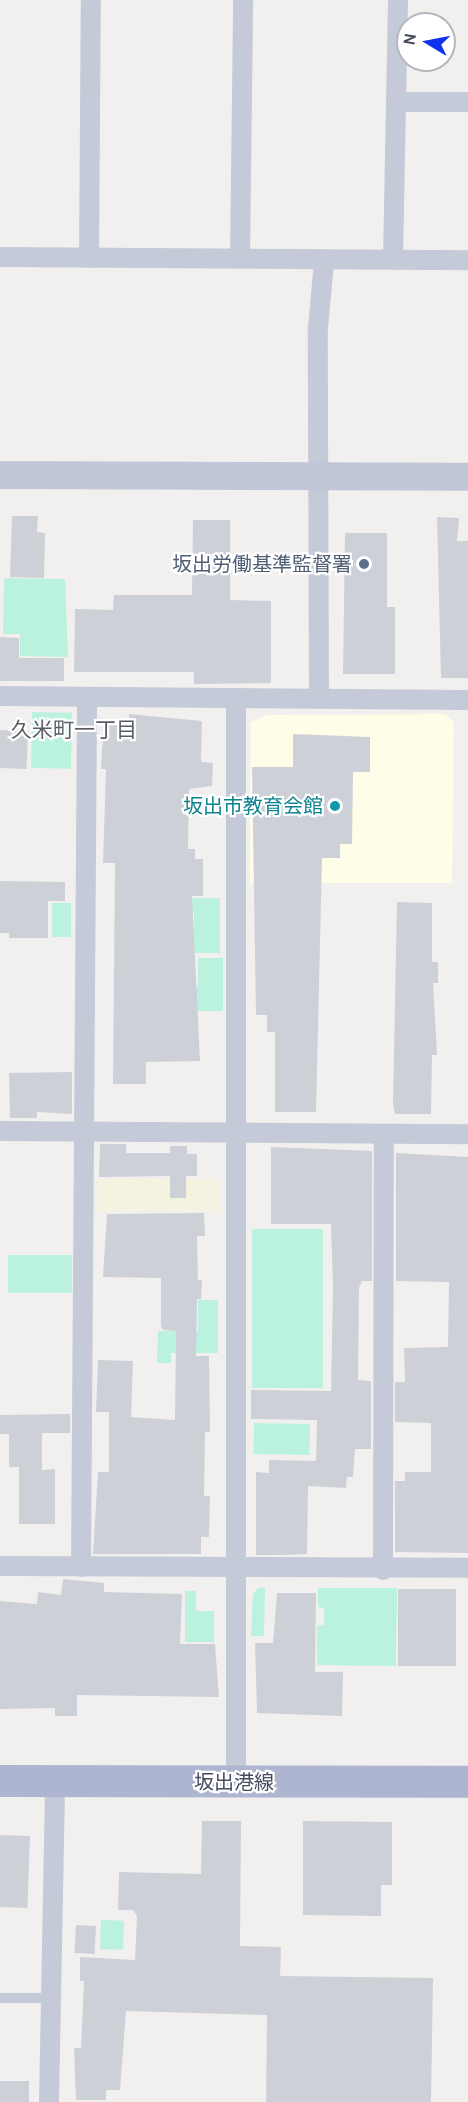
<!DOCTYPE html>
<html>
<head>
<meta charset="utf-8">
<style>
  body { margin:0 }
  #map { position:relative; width:468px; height:2102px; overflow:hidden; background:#f2f0ef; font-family:Cabin,"Noto Sans JP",sans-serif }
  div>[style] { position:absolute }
  .commercial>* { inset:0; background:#fdfde8 }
  .green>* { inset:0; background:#bbf2df; transform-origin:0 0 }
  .sand>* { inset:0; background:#f4f3df; transform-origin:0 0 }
  .building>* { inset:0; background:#ced0d7; transform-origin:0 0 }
  .lane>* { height:10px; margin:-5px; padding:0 5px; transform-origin:5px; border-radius:5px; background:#c5cad8 }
  .street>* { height:20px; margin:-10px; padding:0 10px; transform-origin:10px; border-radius:10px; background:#c5cad8 }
  .secondary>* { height:28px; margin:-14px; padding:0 14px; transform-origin:14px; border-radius:14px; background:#c1c6d9 }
  .primary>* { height:32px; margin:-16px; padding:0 16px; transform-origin:16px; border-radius:16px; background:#adb5d0 }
  .dots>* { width:16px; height:16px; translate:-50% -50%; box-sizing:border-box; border:3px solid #fff; border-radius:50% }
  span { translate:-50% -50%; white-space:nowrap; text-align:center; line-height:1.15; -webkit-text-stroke:4.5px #fff; paint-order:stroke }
  .service-label { font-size:20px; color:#4e5e75 }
  .right { translate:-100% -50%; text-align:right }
  .culture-label { font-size:20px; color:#0d838f }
  .street-label { font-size:20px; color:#464c5e }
  .neighbourhood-label { font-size:21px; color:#5b5d65 }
  .north { position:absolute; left:396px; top:12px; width:60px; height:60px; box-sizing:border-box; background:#fff; border:2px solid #b5b7bf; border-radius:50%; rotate:280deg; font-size:16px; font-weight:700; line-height:24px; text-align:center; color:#464c5e }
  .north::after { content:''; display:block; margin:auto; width:21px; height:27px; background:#0e32ed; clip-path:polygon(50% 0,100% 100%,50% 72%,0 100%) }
</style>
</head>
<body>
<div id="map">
  <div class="commercial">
    <div style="clip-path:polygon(445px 714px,454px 722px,452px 883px,250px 883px,251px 722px,268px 715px)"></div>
  </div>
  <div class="green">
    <div style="clip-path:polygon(4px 578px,65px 579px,68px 657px,20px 656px,20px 634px,3px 634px)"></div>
    <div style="left:32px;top:712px;width:40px;height:56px;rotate:1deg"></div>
    <div style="clip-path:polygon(186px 898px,220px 898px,220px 953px,194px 953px,194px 912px,186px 912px)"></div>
    <div style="left:52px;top:903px;width:19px;height:34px"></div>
    <div style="clip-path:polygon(198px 958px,223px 958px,223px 1011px,186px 1011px,193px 987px,198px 986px)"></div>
    <div style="left:252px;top:1229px;width:71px;height:159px"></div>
    <div style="left:8px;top:1255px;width:64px;height:38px"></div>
    <div style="clip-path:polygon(198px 1300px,218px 1300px,218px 1353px,171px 1353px,171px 1363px,157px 1363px,158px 1331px,198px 1331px)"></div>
    <div style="left:254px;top:1423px;width:56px;height:31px;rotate:1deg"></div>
    <div style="clip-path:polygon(258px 1588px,265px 1588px,264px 1636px,251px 1636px,253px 1594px)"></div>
    <div style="clip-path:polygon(318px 1588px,397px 1588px,396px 1666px,317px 1665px,317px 1626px,324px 1625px,324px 1608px,318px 1607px)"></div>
    <div style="clip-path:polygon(185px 1591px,196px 1591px,196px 1611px,214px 1611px,214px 1642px,185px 1642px)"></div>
    <div style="left:101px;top:1920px;width:23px;height:29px;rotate:2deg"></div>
  </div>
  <div class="sand">
    <div style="left:98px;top:1179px;width:122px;height:32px"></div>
  </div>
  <div class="building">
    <div style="clip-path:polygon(12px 516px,38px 516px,37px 532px,45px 533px,44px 578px,10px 577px)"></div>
    <div style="clip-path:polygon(437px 517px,459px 518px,457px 541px,468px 541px,468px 678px,441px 678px)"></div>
    <div style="clip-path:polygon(193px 520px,230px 520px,230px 600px,271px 601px,271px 683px,194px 684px,194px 672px,74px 672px,75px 609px,113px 610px,114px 595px,192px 595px)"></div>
    <div style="clip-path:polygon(345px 533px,387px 533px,387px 607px,395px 607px,395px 674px,343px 674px)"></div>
    <div style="clip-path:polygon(0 637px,19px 638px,19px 658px,64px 658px,64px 681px,0 681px)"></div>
    <div style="clip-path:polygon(129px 714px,202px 721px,201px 762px,213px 763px,212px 786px,189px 789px,188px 849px,195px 849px,195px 859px,203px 859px,203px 896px,192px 896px,200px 1061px,146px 1062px,146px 1084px,113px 1084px,115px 863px,103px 863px,106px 769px,101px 769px,102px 748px,106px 721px,129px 721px)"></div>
    <div style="left:0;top:730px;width:28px;height:38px;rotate:2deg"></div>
    <div style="clip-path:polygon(293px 734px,370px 737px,370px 772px,353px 772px,352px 844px,340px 844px,340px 858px,322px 858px,316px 1112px,275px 1112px,275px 1032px,267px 1032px,267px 1015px,256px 1015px,252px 767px,293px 767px)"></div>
    <div style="clip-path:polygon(0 881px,65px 882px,65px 901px,48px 901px,48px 938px,9px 938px,9px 933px,0 933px)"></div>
    <div style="clip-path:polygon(397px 902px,432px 903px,432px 962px,438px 962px,438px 983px,433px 983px,437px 1055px,432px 1055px,431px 1114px,395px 1114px,393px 1104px)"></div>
    <div style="clip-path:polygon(72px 1072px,72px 1114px,37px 1112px,37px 1118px,10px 1118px,9px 1073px)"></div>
    <div style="clip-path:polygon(100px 1144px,126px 1144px,126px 1153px,170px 1153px,170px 1146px,187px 1146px,187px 1154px,197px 1154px,197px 1176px,186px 1176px,186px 1198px,170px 1198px,170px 1176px,99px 1177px)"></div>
    <div style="clip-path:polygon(271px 1147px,372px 1151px,372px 1281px,362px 1281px,359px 1288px,358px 1380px,371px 1381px,371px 1449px,355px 1449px,353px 1477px,347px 1477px,346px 1488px,308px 1486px,307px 1554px,284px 1555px,256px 1555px,256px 1472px,269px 1473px,269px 1460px,316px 1461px,317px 1420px,251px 1419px,251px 1390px,331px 1391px,333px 1288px,331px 1224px,271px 1224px)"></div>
    <div style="clip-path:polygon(396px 1153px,468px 1157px,468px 1553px,395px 1552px,395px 1481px,405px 1481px,405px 1472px,431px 1472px,431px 1423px,395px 1422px,395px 1382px,405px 1382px,404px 1348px,448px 1347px,449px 1282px,396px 1281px)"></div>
    <div style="clip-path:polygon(204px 1213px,205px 1236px,197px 1236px,198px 1280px,202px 1280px,201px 1299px,197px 1299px,196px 1356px,209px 1356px,210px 1432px,205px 1432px,204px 1496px,210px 1496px,209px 1537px,201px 1537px,201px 1554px,93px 1554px,98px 1472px,109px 1472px,109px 1412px,96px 1412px,98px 1360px,133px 1361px,131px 1417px,175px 1420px,176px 1331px,163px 1330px,161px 1326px,161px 1278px,103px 1277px,107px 1214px)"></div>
    <div style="clip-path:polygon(70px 1414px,70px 1433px,42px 1433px,42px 1470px,55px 1469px,55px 1524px,19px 1524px,19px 1467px,9px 1467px,9px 1434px,0 1434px,0 1415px)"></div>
    <div style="clip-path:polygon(63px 1579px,104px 1583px,104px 1592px,182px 1594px,180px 1644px,215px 1644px,219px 1697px,77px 1695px,77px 1716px,55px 1716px,55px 1708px,0 1709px,0 1601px,37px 1604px,38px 1592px,61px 1595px)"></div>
    <div style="left:398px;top:1589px;width:58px;height:77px"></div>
    <div style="clip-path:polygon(277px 1593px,316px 1593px,315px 1672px,343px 1672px,342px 1716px,257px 1713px,255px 1643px,273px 1643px)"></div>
    <div style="clip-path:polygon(202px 1821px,241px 1821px,240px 1946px,281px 1947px,280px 1976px,433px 1978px,431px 2102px,266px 2102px,267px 2015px,126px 2011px,120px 2090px,106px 2090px,106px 2100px,76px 2100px,74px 2048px,81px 2048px,84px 1981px,80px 1981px,80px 1957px,135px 1960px,137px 1916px,133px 1910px,118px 1910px,119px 1872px,201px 1874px)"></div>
    <div style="clip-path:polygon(303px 1821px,392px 1822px,392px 1885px,381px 1885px,381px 1916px,303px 1915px)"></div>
    <div style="left:0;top:1835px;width:30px;height:72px;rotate:2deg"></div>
    <div style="left:76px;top:1925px;width:20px;height:28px;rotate:3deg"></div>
    <div style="left:0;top:2081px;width:29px;height:21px"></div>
  </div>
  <div class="lane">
    <div style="left:0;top:1998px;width:49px"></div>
  </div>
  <div class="street">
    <div style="left:398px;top:102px;width:70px"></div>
    <div style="left:0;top:257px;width:468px;rotate:0.4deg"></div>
    <div style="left:89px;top:258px;width:258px;rotate:-89.6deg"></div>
    <div style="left:240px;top:258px;width:258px;rotate:-89.3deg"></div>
    <div style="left:393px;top:260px;width:260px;rotate:-88.9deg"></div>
    <div style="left:0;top:696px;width:468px;rotate:0.5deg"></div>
    <div style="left:319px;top:698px;width:370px;rotate:-90.2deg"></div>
    <div style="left:318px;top:328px;width:66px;rotate:-84.8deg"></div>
    <div style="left:0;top:1131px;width:468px;rotate:0.4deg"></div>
    <div style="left:0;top:1566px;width:468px;rotate:0.2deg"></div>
    <div style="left:81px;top:1567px;width:870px;rotate:-89.6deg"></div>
    <div style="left:383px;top:1570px;width:435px;rotate:-89.9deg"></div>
    <div style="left:236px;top:1783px;width:1085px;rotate:-90deg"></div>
    <div style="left:49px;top:2102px;width:320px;rotate:-88.9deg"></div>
  </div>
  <div class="secondary">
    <div style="left:0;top:475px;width:468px;rotate:0.2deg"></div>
  </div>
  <div class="primary">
    <div style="left:0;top:1781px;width:468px;rotate:0.1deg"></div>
  </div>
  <div class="dots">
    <div style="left:364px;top:564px;background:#5c6f8a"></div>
    <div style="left:335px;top:806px;background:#0f9aa8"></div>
  </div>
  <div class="service-label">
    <span class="right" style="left:352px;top:564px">坂出労働基準監督署</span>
  </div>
  <div class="culture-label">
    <span class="right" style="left:323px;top:806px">坂出市教育会館</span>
  </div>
  <div class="street-label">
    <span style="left:234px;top:1782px">坂出港線</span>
  </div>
  <div class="neighbourhood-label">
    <span style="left:74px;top:730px">久米町一丁目</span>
  </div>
  <div class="north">N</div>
</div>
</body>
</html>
